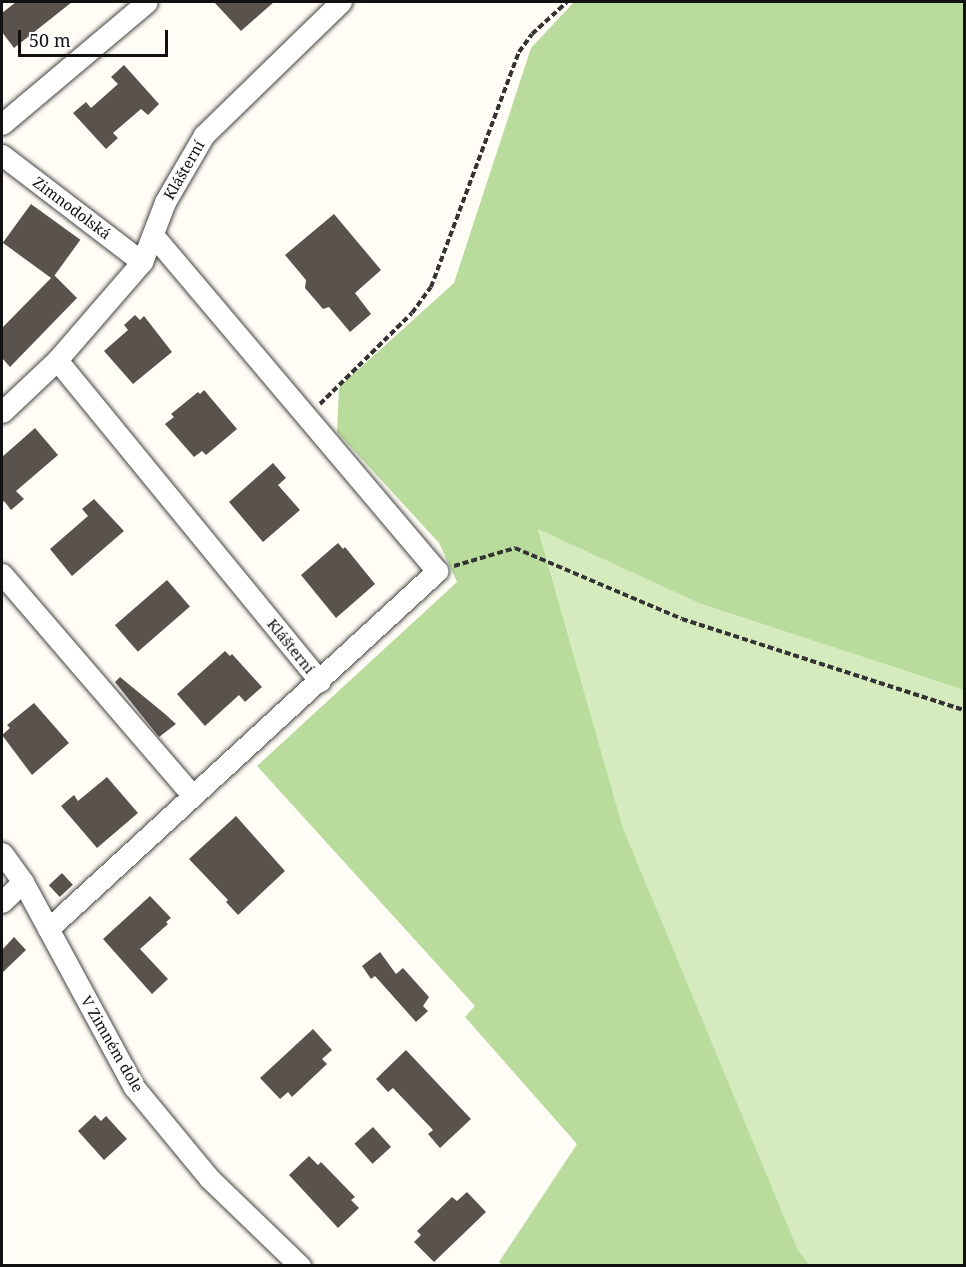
<!DOCTYPE html>
<html>
<head>
<meta charset="utf-8">
<style>
  body { margin:0 }
  #map { position:relative; width:966px; height:1267px; overflow:hidden; background:#fffdf5; font-family:"Noto Serif",serif }
  div>[style] { position:absolute }
  .green>* { inset:0; background:#d5ebbd }
  .forest>* { inset:0; background:#b9dc9c }
  .building>* { inset:0; background:#5a524d; transform-origin:0 0 }
  .path>* { height:4px; margin-top:-2px; transform-origin:0; background:repeating-linear-gradient(90deg,#333 0 6px,transparent 0 9px) }
  .roads { filter:drop-shadow(0 0 2px #444) drop-shadow(0 0 2px #444) }
  .minor>* { height:21px; margin:-10.5px; padding:0 10.5px; transform-origin:10.5px; border-radius:10.5px; background:#fff }
  span { translate:-50% -50%; white-space:nowrap; text-align:center; line-height:1.15; -webkit-text-stroke:6px #fff; paint-order:stroke }
  .street-label { font-size:15px; color:#111 }
  .frame { position:absolute; inset:0; border:3px solid #111; pointer-events:none }
  .scale { position:absolute; left:18px; top:30px; width:150px; height:27px; box-sizing:border-box; border:3px solid #111; border-top:0; padding-left:8px; font-size:18px; line-height:21px; white-space:nowrap; color:#111; -webkit-text-stroke:4px #fff; paint-order:stroke }
</style>
</head>
<body>
<div id="map">
  <div class="green">
    <div style="clip-path:polygon(538px 528px,701px 604px,964px 690px,964px 1265px,810px 1265px,798px 1250px,623px 828px)"></div>
  </div>
  <div class="forest">
    <div style="clip-path:polygon(574px 2px,964px 2px,964px 690px,701px 604px,538px 529px,623px 828px,798px 1250px,810px 1265px,503px 1266px,499px 1262px,577px 1144px,465px 1017px,475px 1006px,257px 766px,457px 582px,439px 543px,337px 432px,339px 387px,454px 283px,531px 48px)"></div>
  </div>
  <div class="building">
    <div style="clip-path:polygon(16px 2px,72px 2px,14px 48px,2px 32px,2px 13px)"></div>
    <div style="clip-path:polygon(214px 2px,274px 2px,241px 31px)"></div>
    <div style="clip-path:polygon(124px 65px,159px 104px,148px 115px,141px 109px,113px 133px,118px 138px,106px 149px,73px 113px,86px 102px,91px 108px,118px 84px,111px 77px)"></div>
    <div style="left:31px;top:204px;width:61px;height:48px;rotate:36deg"></div>
    <div style="clip-path:polygon(334px 214px,381px 270px,355px 293px,371px 314px,350px 332px,329px 307px,323px 309px,305px 288px,306px 280px,285px 255px)"></div>
    <div style="clip-path:polygon(54px 275px,77px 298px,10px 367px,2px 358px,2px 328px)"></div>
    <div style="clip-path:polygon(135px 315px,140px 320px,144px 316px,172px 352px,133px 384px,104px 351px,128px 330px,124px 325px)"></div>
    <div style="clip-path:polygon(204px 390px,237px 429px,206px 455px,202px 451px,194px 457px,165px 424px,174px 417px,171px 414px,198px 392px,200px 394px)"></div>
    <div style="clip-path:polygon(35px 428px,58px 455px,16px 491px,24px 499px,11px 510px,4px 501px,2px 503px,2px 457px)"></div>
    <div style="clip-path:polygon(273px 463px,286px 478px,278px 485px,300px 510px,263px 542px,229px 502px)"></div>
    <div style="clip-path:polygon(94px 499px,124px 531px,72px 576px,50px 549px,88px 516px,82px 509px)"></div>
    <div style="clip-path:polygon(338px 543px,343px 549px,345px 547px,375px 584px,336px 618px,301px 575px)"></div>
    <div style="left:167px;top:580px;width:35px;height:69px;rotate:49deg"></div>
    <div style="clip-path:polygon(225px 651px,230px 656px,232px 654px,262px 687px,245px 702px,239px 695px,205px 726px,177px 694px)"></div>
    <div style="clip-path:polygon(120px 677px,165px 714px,176px 724px,159px 737px,115px 682px)"></div>
    <div style="clip-path:polygon(34px 703px,69px 743px,32px 775px,2px 735px,10px 728px,7px 725px)"></div>
    <div style="clip-path:polygon(107px 777px,138px 813px,97px 848px,61px 806px,74px 795px,78px 801px)"></div>
    <div style="clip-path:polygon(236px 816px,285px 871px,238px 915px,226px 902px,228px 900px,189px 859px)"></div>
    <div style="left:62px;top:873px;width:16px;height:18px;rotate:47deg"></div>
    <div style="clip-path:polygon(150px 896px,171px 918px,166px 922px,168px 924px,140px 949px,168px 979px,152px 994px,103px 939px)"></div>
    <div style="clip-path:polygon(14px 937px,26px 950px,2px 973px,2px 950px)"></div>
    <div style="clip-path:polygon(380px 952px,396px 974px,403px 968px,429px 997px,423px 1006px,428px 1011px,416px 1022px,375px 976px,371px 979px,362px 966px)"></div>
    <div style="clip-path:polygon(313px 1029px,332px 1050px,322px 1059px,327px 1064px,292px 1097px,288px 1092px,280px 1099px,260px 1078px)"></div>
    <div style="clip-path:polygon(406px 1050px,471px 1119px,440px 1148px,428px 1134px,433px 1130px,393px 1088px,388px 1092px,376px 1079px)"></div>
    <div style="clip-path:polygon(95px 1115px,101px 1121px,106px 1116px,127px 1139px,104px 1160px,78px 1131px)"></div>
    <div style="left:373px;top:1127px;width:27px;height:25px;rotate:48deg"></div>
    <div style="clip-path:polygon(309px 1156px,318px 1165px,321px 1162px,355px 1197px,351px 1200px,359px 1208px,338px 1228px,289px 1175px)"></div>
    <div style="clip-path:polygon(467px 1192px,486px 1212px,434px 1262px,414px 1242px,421px 1235px,417px 1231px,452px 1197px,457px 1201px)"></div>
  </div>
  <div class="path">
    <div style="left:320px;top:404px;width:129px;rotate:-44.7deg"></div>
    <div style="left:412px;top:313px;width:32px;rotate:-54deg"></div>
    <div style="left:431px;top:287px;width:251px;rotate:-69.5deg"></div>
    <div style="left:519px;top:52px;width:22px;rotate:-54deg"></div>
    <div style="left:532px;top:34px;width:47px;rotate:-42.4deg"></div>
    <div style="left:454px;top:566px;width:64px;rotate:-16.4deg"></div>
    <div style="left:515px;top:548px;width:181px;rotate:23deg"></div>
    <div style="left:682px;top:619px;width:296px;rotate:17.9deg"></div>
  </div>
  <div class="roads">
    <div class="minor">
      <div style="left:2px;top:124px;width:189px;rotate:-40.1deg"></div>
      <div style="left:2px;top:155px;width:176px;rotate:37.4deg"></div>
      <div style="left:57px;top:360px;width:415px;rotate:50.7deg"></div>
      <div style="left:2px;top:412px;width:76px;rotate:-43.4deg"></div>
      <div style="left:57px;top:360px;width:130px;rotate:-49.1deg"></div>
      <div style="left:142px;top:262px;width:64px;rotate:-69deg"></div>
      <div style="left:165px;top:202px;width:78px;rotate:-59.8deg"></div>
      <div style="left:204px;top:135px;width:191px;rotate:-44.2deg"></div>
      <div style="left:2px;top:574px;width:291px;rotate:49.3deg"></div>
      <div style="left:2px;top:853px;width:36px;rotate:54deg"></div>
      <div style="left:23px;top:882px;width:233px;rotate:61.6deg"></div>
      <div style="left:134px;top:1087px;width:118px;rotate:50.5deg"></div>
      <div style="left:209px;top:1178px;width:127px;rotate:44deg"></div>
      <div style="left:2px;top:902px;width:29px;rotate:-44deg"></div>
      <div style="left:48px;top:929px;width:529px;rotate:-42.62deg"></div>
      <div style="left:437px;top:571px;width:440px;rotate:-130.2deg"></div>
    </div>
  </div>
  <div class="street-label">
    <span style="left:184px;top:170px;rotate:-60deg">Klášterní</span>
    <span style="left:72px;top:208px;rotate:37deg">Zimnodolská</span>
    <span style="left:291px;top:646px;rotate:51deg">Klášterní</span>
    <span style="left:112px;top:1044px;rotate:60deg">V Zimném dole</span>
  </div>
  <div class="frame"></div>
  <div class="scale">50 m</div>
</div>
</body>
</html>
